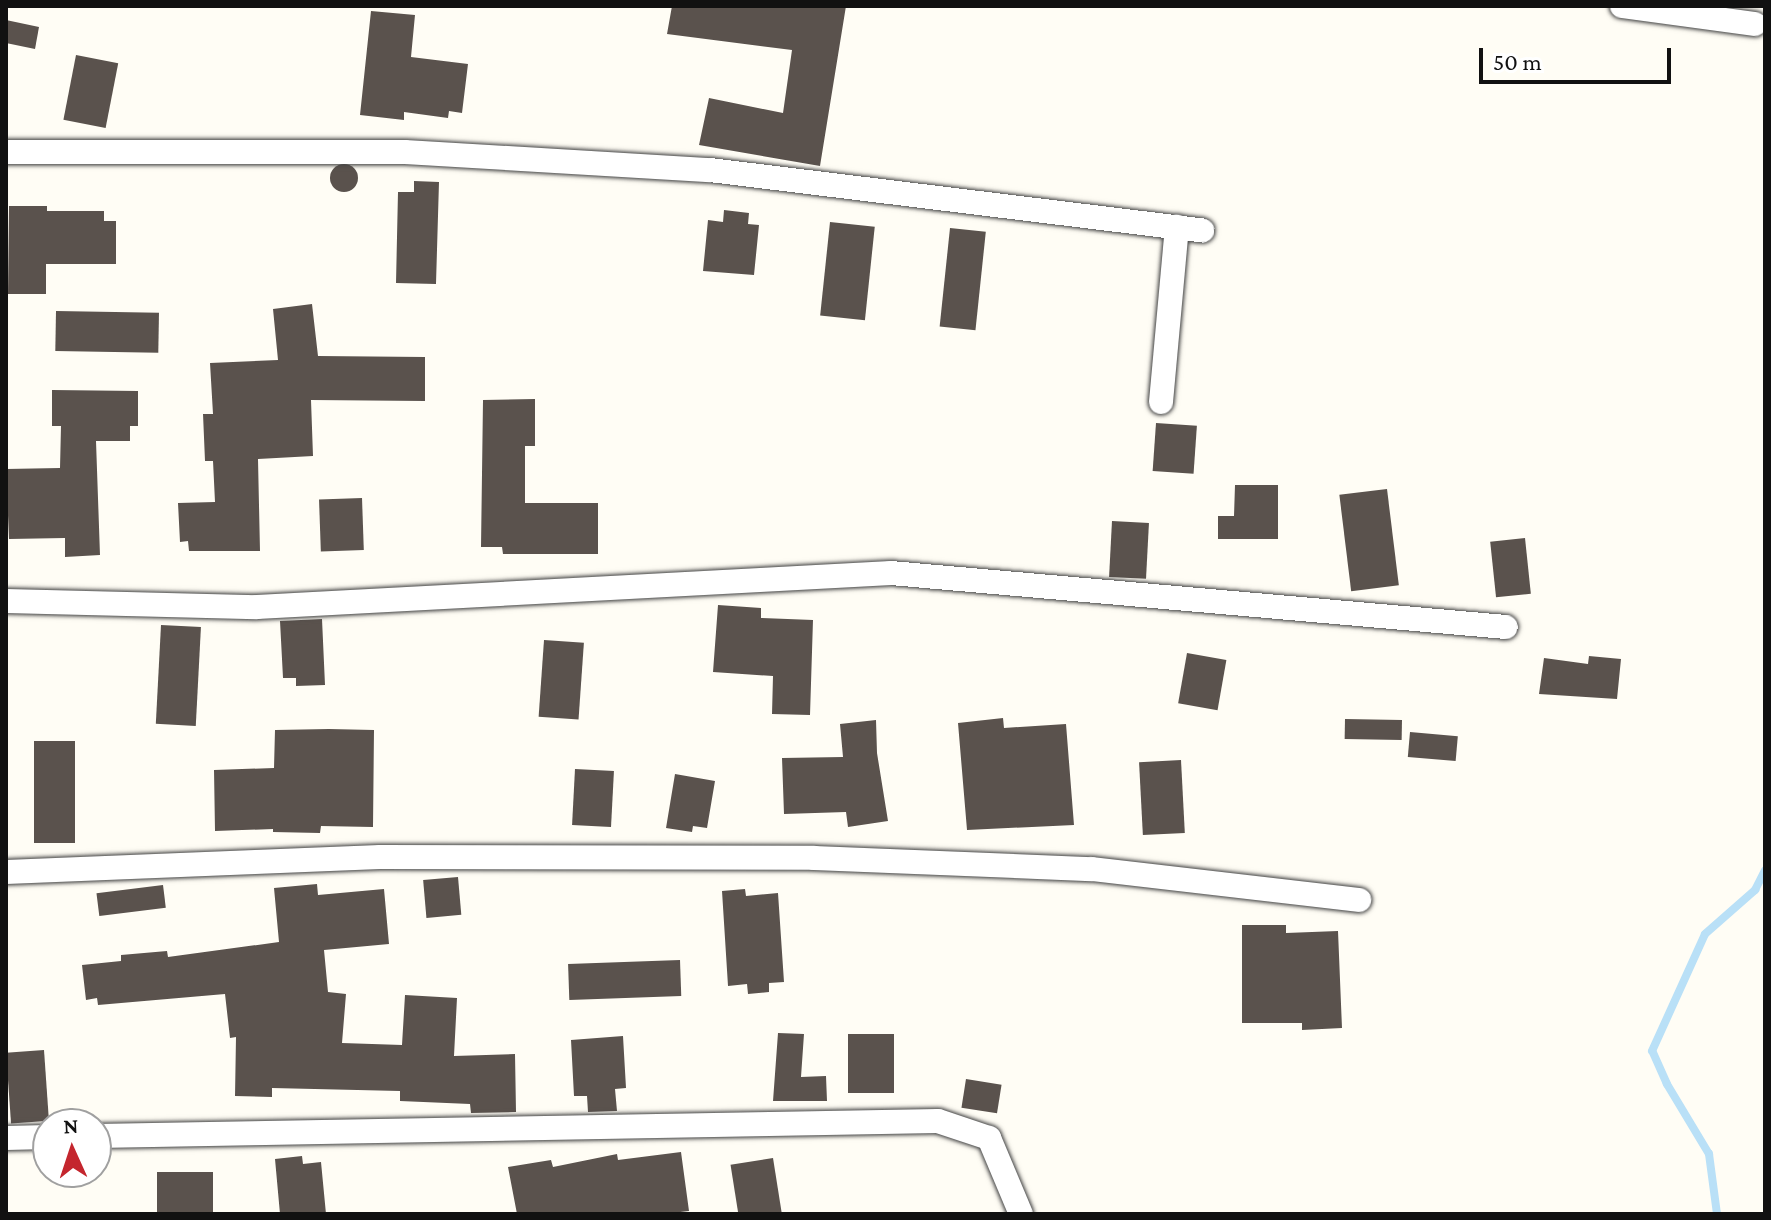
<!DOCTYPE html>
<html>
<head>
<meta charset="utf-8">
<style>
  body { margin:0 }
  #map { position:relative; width:1771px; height:1220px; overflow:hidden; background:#fffdf5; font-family:"Crimson Pro",serif }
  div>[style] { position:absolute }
  .stream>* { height:8px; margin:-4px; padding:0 4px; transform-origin:4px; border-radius:4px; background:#b9e0f7 }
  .building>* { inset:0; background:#5a524d; transform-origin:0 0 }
  .round { border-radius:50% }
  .roads { filter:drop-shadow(0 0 2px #444) drop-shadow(0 0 2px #444) }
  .street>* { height:24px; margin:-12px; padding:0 12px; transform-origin:12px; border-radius:12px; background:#fff }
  span { translate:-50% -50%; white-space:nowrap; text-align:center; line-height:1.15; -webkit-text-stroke:8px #fff; paint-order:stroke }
  .frame { position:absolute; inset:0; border:8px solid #111; pointer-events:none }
  .north { position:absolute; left:32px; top:1108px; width:80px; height:80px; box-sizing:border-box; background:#fff; border:2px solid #a0a0a0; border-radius:50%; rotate:357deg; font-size:22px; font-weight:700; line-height:32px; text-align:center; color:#111 }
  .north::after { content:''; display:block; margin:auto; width:28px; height:36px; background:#c4262e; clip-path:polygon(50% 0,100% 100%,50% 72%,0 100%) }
  .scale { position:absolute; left:1479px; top:48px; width:192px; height:36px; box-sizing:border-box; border:4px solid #111; border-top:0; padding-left:10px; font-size:24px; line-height:28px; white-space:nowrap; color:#111; -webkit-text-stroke:6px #fff; paint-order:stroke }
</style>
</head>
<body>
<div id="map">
  <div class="stream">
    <div style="left:1717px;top:1214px;width:61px;rotate:-97.6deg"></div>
    <div style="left:1709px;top:1154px;width:82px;rotate:-121deg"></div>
    <div style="left:1667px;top:1084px;width:36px;rotate:-114deg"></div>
    <div style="left:1652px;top:1051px;width:128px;rotate:-65.6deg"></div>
    <div style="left:1705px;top:934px;width:67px;rotate:-41.3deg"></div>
    <div style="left:1755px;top:890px;width:22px;rotate:-63deg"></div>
  </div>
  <div class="building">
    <div style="clip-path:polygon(672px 6px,846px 6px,820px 166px,699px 145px,709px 98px,783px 113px,792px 50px,667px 34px)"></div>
    <div style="clip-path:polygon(371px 11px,415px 15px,411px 57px,468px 64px,462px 113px,449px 111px,448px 118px,404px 112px,404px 120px,360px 115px)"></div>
    <div style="clip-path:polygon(6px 20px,39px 27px,35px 49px,6px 43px)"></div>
    <div style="left:76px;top:55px;width:43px;height:66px;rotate:11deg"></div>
    <div class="round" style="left:330px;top:164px;width:28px;height:28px"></div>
    <div style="clip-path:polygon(414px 181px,439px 182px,436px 284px,396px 283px,398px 192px,414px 192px)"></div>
    <div style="clip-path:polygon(9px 206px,47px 206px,47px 211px,104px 211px,104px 221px,116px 221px,116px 264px,46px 264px,46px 294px,8px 294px)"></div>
    <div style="clip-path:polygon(724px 210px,749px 213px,748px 224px,759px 225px,754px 275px,703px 271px,708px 220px,723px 222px)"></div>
    <div style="left:830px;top:222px;width:45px;height:94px;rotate:6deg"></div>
    <div style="left:950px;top:228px;width:36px;height:99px;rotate:6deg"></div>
    <div style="clip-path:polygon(312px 304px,318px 356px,425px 357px,425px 401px,311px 400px,313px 456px,258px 459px,260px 551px,189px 551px,188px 541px,180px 542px,178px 503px,215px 502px,213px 461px,205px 461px,203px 414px,213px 414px,210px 363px,278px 360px,273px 309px)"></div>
    <div style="left:56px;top:311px;width:103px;height:40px;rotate:1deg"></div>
    <div style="clip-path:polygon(52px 390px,138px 391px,138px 426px,130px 426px,130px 441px,96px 441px,100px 555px,65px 557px,65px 538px,9px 539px,6px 469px,60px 468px,61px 426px,52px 426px)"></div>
    <div style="clip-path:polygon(535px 399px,535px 446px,525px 446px,525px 503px,598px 503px,598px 554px,503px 554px,502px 547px,481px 547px,483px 400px)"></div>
    <div style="left:1156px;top:423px;width:41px;height:48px;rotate:4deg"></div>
    <div style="clip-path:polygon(1235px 485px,1278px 485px,1278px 539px,1218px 539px,1218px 516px,1234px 516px)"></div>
    <div style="left:1387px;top:489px;width:97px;height:48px;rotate:83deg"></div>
    <div style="left:362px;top:498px;width:52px;height:43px;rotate:88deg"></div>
    <div style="left:1112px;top:521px;width:37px;height:56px;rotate:3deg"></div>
    <div style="left:1525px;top:538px;width:56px;height:35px;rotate:84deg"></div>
    <div style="clip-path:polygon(718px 605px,761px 608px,761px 618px,813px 620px,810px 715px,772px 714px,773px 676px,713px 672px)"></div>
    <div style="clip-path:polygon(322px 619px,325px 685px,296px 686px,296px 678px,283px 678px,280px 621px)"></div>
    <div style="left:161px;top:625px;width:40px;height:99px;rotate:3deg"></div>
    <div style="left:544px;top:640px;width:40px;height:77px;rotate:4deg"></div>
    <div style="left:1187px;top:653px;width:40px;height:51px;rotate:10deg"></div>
    <div style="clip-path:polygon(1589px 656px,1621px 659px,1617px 699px,1539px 694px,1544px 658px,1588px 664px)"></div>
    <div style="clip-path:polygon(1003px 718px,1004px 728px,1066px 724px,1074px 825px,967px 830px,958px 723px)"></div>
    <div style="left:1345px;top:719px;width:57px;height:20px;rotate:1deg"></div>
    <div style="clip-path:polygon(876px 720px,877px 753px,888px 821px,848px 827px,846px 812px,784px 814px,782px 758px,843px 757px,840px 724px)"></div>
    <div style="clip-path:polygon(329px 729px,374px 730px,373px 827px,321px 826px,320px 833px,273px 832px,273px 829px,215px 831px,214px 770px,274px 768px,275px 730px)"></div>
    <div style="left:1410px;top:732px;width:48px;height:25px;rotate:5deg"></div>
    <div style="left:34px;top:741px;width:41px;height:102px"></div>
    <div style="left:1181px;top:760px;width:73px;height:42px;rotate:87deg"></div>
    <div style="left:575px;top:769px;width:39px;height:56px;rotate:3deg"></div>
    <div style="clip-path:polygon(675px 774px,715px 781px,707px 828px,693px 826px,692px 832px,666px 828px)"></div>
    <div style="left:458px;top:877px;width:38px;height:35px;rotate:85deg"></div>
    <div style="clip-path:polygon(317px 884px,318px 895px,384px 889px,389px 944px,324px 950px,328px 992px,346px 994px,342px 1043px,402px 1045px,405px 995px,457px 998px,454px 1056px,515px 1054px,516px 1112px,471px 1113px,470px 1104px,400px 1101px,400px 1091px,272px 1088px,272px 1097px,235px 1096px,236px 1037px,230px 1038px,225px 994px,98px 1005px,97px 998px,86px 1000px,82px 965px,121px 961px,121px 955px,167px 951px,168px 957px,279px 942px,274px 888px)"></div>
    <div style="left:163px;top:885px;width:23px;height:67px;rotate:83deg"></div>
    <div style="clip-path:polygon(745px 889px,746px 896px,778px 893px,784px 982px,769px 983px,769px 992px,748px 994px,747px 984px,728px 986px,722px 891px)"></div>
    <div style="clip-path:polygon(1242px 925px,1286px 925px,1286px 933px,1338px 931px,1342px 1028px,1302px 1030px,1302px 1023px,1242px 1023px)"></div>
    <div style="left:680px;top:960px;width:36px;height:112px;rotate:88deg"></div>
    <div style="clip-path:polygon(778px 1033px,804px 1034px,801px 1077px,826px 1076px,827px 1101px,773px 1101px)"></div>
    <div style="left:848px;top:1034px;width:46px;height:59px"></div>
    <div style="clip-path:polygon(623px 1036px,626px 1088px,615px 1089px,617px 1111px,588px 1112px,587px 1096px,574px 1096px,571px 1040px)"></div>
    <div style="left:44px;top:1050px;width:71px;height:38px;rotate:86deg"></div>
    <div style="left:966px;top:1079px;width:36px;height:29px;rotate:9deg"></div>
    <div style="clip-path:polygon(681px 1152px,689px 1211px,663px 1214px,517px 1214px,508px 1167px,551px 1160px,553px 1167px,617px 1154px,618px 1160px)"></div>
    <div style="clip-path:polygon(302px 1156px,303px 1164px,321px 1162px,326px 1214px,280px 1214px,275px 1159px)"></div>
    <div style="left:773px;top:1158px;width:57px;height:43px;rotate:81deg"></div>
    <div style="left:157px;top:1172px;width:56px;height:42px"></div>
  </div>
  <div class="roads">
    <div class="street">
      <div style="left:1622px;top:6px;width:134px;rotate:7.7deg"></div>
      <div style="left:6px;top:152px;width:399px"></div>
      <div style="left:405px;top:152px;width:306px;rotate:3.4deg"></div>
      <div style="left:710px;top:170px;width:496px;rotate:7deg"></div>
      <div style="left:1161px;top:402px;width:176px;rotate:-84.8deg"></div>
      <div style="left:6px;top:601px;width:251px;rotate:1.4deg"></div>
      <div style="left:257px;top:607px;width:635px;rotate:-3.07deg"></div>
      <div style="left:891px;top:573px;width:617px;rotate:5.02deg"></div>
      <div style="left:6px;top:872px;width:374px;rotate:-2.3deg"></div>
      <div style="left:380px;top:857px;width:434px;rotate:0.1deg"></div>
      <div style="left:814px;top:858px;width:278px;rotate:2.3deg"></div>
      <div style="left:1092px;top:869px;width:269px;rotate:6.6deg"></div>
      <div style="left:96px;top:1136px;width:842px;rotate:-1.02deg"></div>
      <div style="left:938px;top:1121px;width:54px;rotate:18.4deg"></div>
      <div style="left:989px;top:1138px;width:82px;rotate:67.2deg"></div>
      <div style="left:6px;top:1138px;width:42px;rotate:-1.4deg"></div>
    </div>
  </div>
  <div class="frame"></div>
  <div class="north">N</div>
  <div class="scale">50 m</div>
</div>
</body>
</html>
